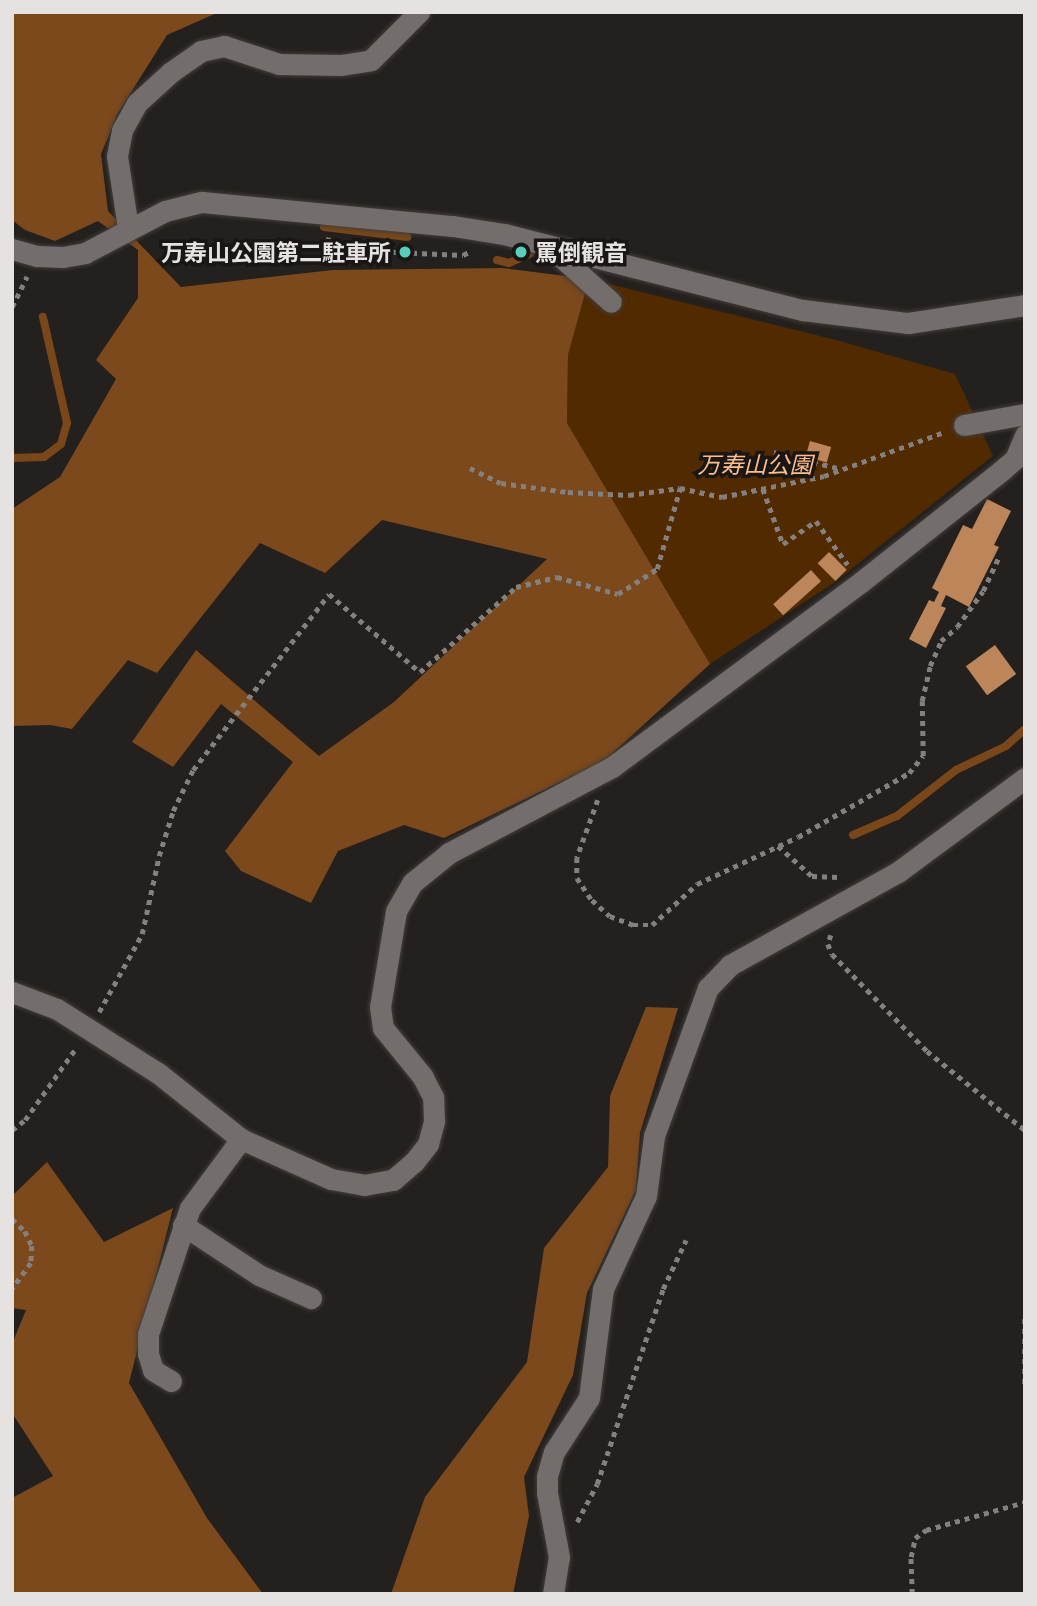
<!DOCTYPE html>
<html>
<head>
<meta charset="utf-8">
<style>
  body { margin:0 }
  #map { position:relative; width:1037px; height:1606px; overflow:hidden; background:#23201d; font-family:"Playfair Display","Noto Sans JP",serif }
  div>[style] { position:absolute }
  .green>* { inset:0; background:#522a00 }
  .forest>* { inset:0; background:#7c491c }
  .stream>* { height:8px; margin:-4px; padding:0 4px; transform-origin:4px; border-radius:4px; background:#794719 }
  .building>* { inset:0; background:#bd865a; transform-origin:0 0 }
  .path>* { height:4.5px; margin-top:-2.25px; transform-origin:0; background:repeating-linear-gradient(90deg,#83807e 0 5px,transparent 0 10px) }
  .roads { filter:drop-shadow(0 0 2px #413d3b) drop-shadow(0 0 2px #413d3b) }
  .minor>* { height:21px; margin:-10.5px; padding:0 10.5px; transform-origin:10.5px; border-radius:10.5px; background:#736e6b }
  .dots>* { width:19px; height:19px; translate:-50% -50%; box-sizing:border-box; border:4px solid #1a1614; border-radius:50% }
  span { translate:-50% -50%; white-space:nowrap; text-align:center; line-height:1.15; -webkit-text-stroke:7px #1a1614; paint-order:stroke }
  .poi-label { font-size:23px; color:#e5e2e0; font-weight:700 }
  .right { translate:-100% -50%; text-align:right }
  .left { translate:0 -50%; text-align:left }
  .park-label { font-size:23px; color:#fdbe8d; font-style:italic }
  .frame { position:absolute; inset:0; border:14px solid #e5e2e0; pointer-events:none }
</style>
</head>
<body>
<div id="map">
  <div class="green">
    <div style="clip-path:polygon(589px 279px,836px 340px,955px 374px,993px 456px,835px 582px,710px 664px,567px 423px,568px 355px)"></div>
  </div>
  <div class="forest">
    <div style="clip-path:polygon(12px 12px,219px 12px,167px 35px,118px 113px,101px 154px,108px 211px,181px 287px,333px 270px,503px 268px,589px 279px,568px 355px,567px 423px,710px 664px,604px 761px,444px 838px,404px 825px,338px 851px,311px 903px,241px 871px,225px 851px,293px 762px,221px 704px,173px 767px,132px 742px,196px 650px,319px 756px,394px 702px,547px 559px,382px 520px,325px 573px,260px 543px,157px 673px,128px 660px,72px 729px,50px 725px,12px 726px,12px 509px,60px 477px,116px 379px,96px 360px,138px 298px,138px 250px,98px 221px,55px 241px,25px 230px,12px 220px)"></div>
    <div style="clip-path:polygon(646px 1007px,678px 1008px,640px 1133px,636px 1190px,587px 1293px,573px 1375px,524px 1477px,529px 1516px,513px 1594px,391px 1594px,425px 1497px,527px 1362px,544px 1248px,608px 1167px,610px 1096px)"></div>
    <div style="clip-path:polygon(47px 1162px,104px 1242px,173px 1208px,129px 1383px,207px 1518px,263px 1594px,12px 1594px,12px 1498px,53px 1476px,12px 1413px,12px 1344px,26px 1310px,12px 1308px,12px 1196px)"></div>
  </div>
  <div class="stream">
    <div style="left:324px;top:227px;width:84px;rotate:6.9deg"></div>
    <div style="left:497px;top:260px;width:12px;rotate:14deg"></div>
    <div style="left:509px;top:263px;width:22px;rotate:-24deg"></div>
    <div style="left:12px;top:458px;width:32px;rotate:-2deg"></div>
    <div style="left:44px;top:457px;width:21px;rotate:-37deg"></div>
    <div style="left:61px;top:444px;width:22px;rotate:-74deg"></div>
    <div style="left:67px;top:423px;width:109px;rotate:-102.8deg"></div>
    <div style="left:853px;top:835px;width:48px;rotate:-23.4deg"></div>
    <div style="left:897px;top:816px;width:75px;rotate:-37.9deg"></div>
    <div style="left:956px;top:770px;width:55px;rotate:-25.6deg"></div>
    <div style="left:1006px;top:746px;width:25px;rotate:-42deg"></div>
  </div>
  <div class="building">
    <div style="left:810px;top:441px;width:22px;height:16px;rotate:16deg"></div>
    <div style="clip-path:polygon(987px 499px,1011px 511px,994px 545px,999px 547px,969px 607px,946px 595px,941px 606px,946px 608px,926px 648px,909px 639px,929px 600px,934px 602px,939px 592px,932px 588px,963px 525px,972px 529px)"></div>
    <div style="left:829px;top:552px;width:25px;height:16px;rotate:45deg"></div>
    <div style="left:811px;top:570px;width:15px;height:51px;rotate:48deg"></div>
    <div style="left:995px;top:645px;width:36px;height:36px;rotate:54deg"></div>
  </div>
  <div class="path">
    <div style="left:326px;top:239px;width:48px;rotate:14.6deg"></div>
    <div style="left:372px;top:251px;width:91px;rotate:2.5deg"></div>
    <div style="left:463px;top:255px;width:7px;rotate:-27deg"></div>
    <div style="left:12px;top:307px;width:34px;rotate:-64deg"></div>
    <div style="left:774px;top:452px;width:69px;rotate:14.2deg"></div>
    <div style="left:470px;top:468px;width:34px;rotate:26deg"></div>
    <div style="left:501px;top:483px;width:68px;rotate:7.7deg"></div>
    <div style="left:568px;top:492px;width:61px;rotate:2.8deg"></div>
    <div style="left:629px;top:495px;width:51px;rotate:-7.8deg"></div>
    <div style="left:680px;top:488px;width:43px;rotate:12.1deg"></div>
    <div style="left:722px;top:497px;width:104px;rotate:-11.6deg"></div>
    <div style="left:824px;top:476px;width:128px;rotate:-20.1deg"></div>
    <div style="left:763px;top:489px;width:59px;rotate:70deg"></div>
    <div style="left:783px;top:544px;width:40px;rotate:-34.9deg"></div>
    <div style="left:816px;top:521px;width:54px;rotate:54deg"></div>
    <div style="left:598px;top:800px;width:62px;rotate:109.9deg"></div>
    <div style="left:577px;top:858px;width:20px;rotate:90deg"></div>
    <div style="left:577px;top:878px;width:27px;rotate:56deg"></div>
    <div style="left:592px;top:900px;width:24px;rotate:42deg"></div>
    <div style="left:610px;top:916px;width:25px;rotate:21deg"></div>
    <div style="left:633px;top:925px;width:19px"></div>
    <div style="left:652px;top:925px;width:61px;rotate:-42.3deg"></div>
    <div style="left:697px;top:884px;width:111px;rotate:-25deg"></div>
    <div style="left:798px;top:837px;width:128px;rotate:-30deg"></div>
    <div style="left:909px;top:773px;width:22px;rotate:-51deg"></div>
    <div style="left:923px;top:756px;width:55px;rotate:-91deg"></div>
    <div style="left:922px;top:701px;width:36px;rotate:-77deg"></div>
    <div style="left:930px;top:666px;width:27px;rotate:-66deg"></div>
    <div style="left:941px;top:641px;width:21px;rotate:-41deg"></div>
    <div style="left:957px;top:627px;width:44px;rotate:-54.2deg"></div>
    <div style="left:983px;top:591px;width:38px;rotate:-65deg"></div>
    <div style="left:778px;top:846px;width:45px;rotate:41.4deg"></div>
    <div style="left:812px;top:876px;width:27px;rotate:2deg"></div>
    <div style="left:831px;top:935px;width:9px;rotate:108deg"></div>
    <div style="left:828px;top:944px;width:11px;rotate:68deg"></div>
    <div style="left:832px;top:954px;width:136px;rotate:45.6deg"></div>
    <div style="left:927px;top:1051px;width:126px;rotate:38.9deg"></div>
    <div style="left:99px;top:1012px;width:89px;rotate:-61.1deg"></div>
    <div style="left:142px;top:934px;width:80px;rotate:-77.7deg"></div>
    <div style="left:159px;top:856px;width:47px;rotate:-72.7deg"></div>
    <div style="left:173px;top:811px;width:46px;rotate:-64deg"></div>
    <div style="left:193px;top:770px;width:222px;rotate:-52.3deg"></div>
    <div style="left:329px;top:594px;width:120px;rotate:40.6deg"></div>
    <div style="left:420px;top:672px;width:128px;rotate:-41.5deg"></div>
    <div style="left:516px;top:587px;width:42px;rotate:-13.7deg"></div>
    <div style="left:557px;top:577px;width:63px;rotate:15.6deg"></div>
    <div style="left:618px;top:594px;width:46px;rotate:-32.7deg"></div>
    <div style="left:657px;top:569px;width:84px;rotate:-74.1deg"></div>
    <div style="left:12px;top:1130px;width:16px;rotate:-38deg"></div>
    <div style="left:25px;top:1120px;width:88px;rotate:-54.7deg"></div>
    <div style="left:12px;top:1219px;width:18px;rotate:43deg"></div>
    <div style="left:25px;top:1231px;width:17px;rotate:65deg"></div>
    <div style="left:32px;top:1246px;width:17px;rotate:93deg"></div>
    <div style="left:31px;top:1263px;width:32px;rotate:126deg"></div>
    <div style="left:1025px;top:1319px;width:68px;rotate:90deg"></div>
    <div style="left:577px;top:1522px;width:43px;rotate:-62.2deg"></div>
    <div style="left:597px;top:1484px;width:206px;rotate:-71.3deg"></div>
    <div style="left:663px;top:1289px;width:54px;rotate:-64.9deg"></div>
    <div style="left:912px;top:1594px;width:37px;rotate:-92deg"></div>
    <div style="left:911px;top:1557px;width:19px;rotate:-78deg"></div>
    <div style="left:915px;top:1538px;width:14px;rotate:-36deg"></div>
    <div style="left:926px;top:1530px;width:103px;rotate:-15.8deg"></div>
  </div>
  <div class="roads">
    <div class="minor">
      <div style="left:128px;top:228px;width:73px;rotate:-98.7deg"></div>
      <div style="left:117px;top:156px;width:26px;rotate:-79deg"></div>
      <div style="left:122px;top:130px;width:31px;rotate:-61deg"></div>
      <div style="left:137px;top:103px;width:46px;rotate:-42.4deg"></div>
      <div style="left:171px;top:72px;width:37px;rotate:-35deg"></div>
      <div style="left:201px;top:51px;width:24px;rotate:-12deg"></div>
      <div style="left:224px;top:46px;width:58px;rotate:18.1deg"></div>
      <div style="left:279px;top:64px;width:62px;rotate:0.9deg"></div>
      <div style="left:341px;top:65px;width:30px;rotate:-9deg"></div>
      <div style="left:371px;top:60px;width:68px;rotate:-45deg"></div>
      <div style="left:12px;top:249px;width:26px;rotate:16deg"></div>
      <div style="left:37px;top:256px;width:26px;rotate:2deg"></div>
      <div style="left:63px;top:257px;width:22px;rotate:-10deg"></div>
      <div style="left:85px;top:253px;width:90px;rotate:-27.7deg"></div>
      <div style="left:165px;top:211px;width:38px;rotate:-14deg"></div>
      <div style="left:202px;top:202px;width:252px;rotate:5.5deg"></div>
      <div style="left:453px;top:226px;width:52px;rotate:8.9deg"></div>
      <div style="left:504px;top:234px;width:309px;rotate:14.3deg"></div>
      <div style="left:803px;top:310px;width:106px;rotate:7.1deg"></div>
      <div style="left:908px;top:323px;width:118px;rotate:-8.7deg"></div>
      <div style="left:552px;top:249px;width:79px;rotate:41.9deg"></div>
      <div style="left:964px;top:425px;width:62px;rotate:-10.2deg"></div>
      <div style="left:12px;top:992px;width:48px;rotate:20.7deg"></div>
      <div style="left:57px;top:1009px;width:120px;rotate:32.4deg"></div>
      <div style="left:158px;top:1073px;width:106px;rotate:38.5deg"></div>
      <div style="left:241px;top:1139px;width:98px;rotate:24deg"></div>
      <div style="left:331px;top:1179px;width:34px;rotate:10deg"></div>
      <div style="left:364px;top:1185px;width:29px;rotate:-10deg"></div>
      <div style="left:393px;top:1180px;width:28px;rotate:-41deg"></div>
      <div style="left:414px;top:1162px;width:23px;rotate:-52deg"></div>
      <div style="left:428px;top:1144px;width:24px;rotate:-75deg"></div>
      <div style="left:434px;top:1121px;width:24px;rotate:-92deg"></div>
      <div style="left:433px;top:1097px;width:22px;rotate:-117deg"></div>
      <div style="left:423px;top:1077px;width:63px;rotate:-129.2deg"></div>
      <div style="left:383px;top:1028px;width:21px;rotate:-98deg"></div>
      <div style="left:380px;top:1007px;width:97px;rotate:-80.5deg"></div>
      <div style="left:396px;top:911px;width:32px;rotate:-60deg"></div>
      <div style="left:412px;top:883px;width:48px;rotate:-39deg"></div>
      <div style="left:449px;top:853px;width:184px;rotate:-27.8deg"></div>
      <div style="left:612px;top:767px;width:310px;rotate:-36.6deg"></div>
      <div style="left:861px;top:582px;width:179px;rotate:-38.4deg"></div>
      <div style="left:1001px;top:471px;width:18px;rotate:-41deg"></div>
      <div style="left:1015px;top:459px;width:26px;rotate:-67deg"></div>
      <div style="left:183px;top:1225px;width:91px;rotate:33.3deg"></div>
      <div style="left:259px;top:1275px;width:57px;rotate:23.9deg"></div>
      <div style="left:171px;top:1381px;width:21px;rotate:-149deg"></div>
      <div style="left:153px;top:1370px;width:17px;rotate:-107deg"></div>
      <div style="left:148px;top:1354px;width:20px;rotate:-90deg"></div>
      <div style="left:148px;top:1334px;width:133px;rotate:-71.6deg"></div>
      <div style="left:190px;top:1208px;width:86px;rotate:-53.5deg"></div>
      <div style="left:553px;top:1594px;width:37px;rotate:-81deg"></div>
      <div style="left:559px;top:1557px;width:65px;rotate:-100.6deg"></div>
      <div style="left:547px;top:1493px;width:17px;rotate:-90deg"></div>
      <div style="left:547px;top:1476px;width:25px;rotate:-74deg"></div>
      <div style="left:554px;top:1452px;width:64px;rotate:-57.1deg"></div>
      <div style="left:589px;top:1398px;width:110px;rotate:-82.7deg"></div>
      <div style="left:603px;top:1289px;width:102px;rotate:-65.2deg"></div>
      <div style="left:646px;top:1196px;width:61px;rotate:-82.4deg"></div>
      <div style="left:654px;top:1136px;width:158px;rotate:-70deg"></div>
      <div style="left:708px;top:988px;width:32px;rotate:-46deg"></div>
      <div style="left:730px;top:965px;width:192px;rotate:-29deg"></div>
      <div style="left:898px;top:872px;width:158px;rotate:-36.5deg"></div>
    </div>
  </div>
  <div class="dots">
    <div style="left:405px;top:252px;background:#5acebd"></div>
    <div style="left:521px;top:252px;background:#5acebd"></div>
  </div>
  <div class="poi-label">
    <span class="right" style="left:391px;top:252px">万寿山公園第二駐車所</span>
    <span class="left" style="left:535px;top:252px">罵倒観音</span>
  </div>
  <div class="park-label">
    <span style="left:755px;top:464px">万寿山公園</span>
  </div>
  <div class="frame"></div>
</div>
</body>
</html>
